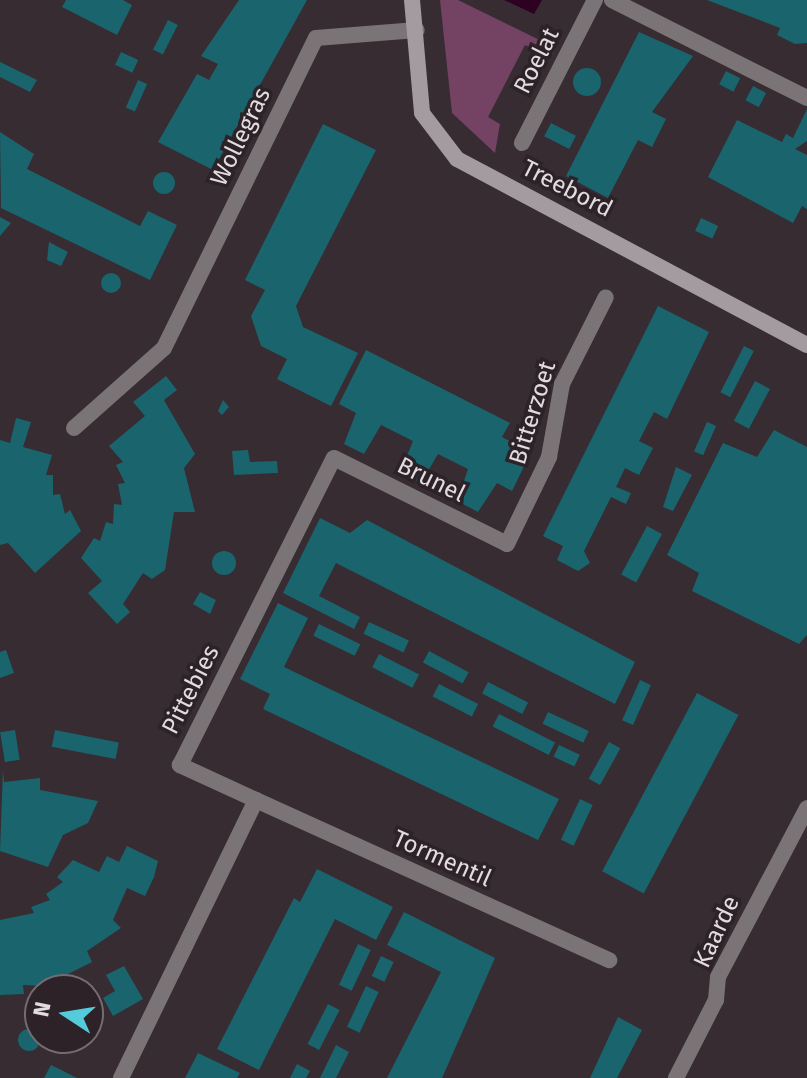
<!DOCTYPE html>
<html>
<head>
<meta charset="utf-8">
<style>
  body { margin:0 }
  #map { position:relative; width:807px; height:1078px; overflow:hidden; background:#362c32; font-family:"Fira Sans",sans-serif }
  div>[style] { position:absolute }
  .green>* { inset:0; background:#744263 }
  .water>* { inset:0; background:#2e0022 }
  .building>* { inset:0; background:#1a646d; transform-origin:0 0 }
  .round { border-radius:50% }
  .lane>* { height:16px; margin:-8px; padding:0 8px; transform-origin:8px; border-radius:8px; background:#7a7477 }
  .street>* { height:16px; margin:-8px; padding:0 8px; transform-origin:8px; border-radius:8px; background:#7a7477 }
  .secondary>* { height:16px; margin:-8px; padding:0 8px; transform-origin:8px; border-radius:8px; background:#a39ba0 }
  span { translate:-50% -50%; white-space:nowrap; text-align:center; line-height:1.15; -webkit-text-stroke:7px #2c2228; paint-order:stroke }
  .street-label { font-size:24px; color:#e2dbdf }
  .north { position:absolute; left:24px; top:974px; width:80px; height:80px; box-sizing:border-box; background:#2c2228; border:2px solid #756c71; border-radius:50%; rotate:282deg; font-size:22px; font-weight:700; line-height:32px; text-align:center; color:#e2dbdf }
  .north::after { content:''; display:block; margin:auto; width:28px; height:36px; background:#53cbda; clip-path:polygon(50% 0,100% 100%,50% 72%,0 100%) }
</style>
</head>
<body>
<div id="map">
  <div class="green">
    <div style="clip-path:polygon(440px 0,458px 0,556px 48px,551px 57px,525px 45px,488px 117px,500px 124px,495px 153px,452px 113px)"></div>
  </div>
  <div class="water">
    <div style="clip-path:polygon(504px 0,542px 0,534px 14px)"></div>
  </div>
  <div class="building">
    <div style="clip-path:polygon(66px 0,123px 0,132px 5px,117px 35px,62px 7px)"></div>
    <div style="clip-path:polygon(239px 0,307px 0,213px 170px,158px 142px,197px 74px,209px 80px,218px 64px,201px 56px)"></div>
    <div style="clip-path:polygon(707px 0,807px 0,807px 43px,795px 44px,777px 35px,780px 28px)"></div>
    <div style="left:168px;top:20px;width:11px;height:33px;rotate:27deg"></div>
    <div style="clip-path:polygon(639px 32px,693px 56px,652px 112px,666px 119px,652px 147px,638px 140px,608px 198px,566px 176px)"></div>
    <div style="left:121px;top:52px;width:19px;height:14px;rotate:25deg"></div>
    <div style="clip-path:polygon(0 62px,37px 80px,30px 92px,0 77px)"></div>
    <div class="round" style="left:573px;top:68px;width:28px;height:28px"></div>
    <div style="left:726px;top:71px;width:16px;height:15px;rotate:27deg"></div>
    <div style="left:138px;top:80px;width:10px;height:30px;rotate:24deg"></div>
    <div style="left:753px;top:86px;width:15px;height:16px;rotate:28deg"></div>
    <div style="clip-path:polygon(807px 109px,807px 141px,795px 149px,807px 155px,807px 209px,802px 206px,793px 223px,708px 177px,737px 120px,782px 142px,786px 134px,793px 138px)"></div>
    <div style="left:551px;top:123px;width:28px;height:15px;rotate:27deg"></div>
    <div style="clip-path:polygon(323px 124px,376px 150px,296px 306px,303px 327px,358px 353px,331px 406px,277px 379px,287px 359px,261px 346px,251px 316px,265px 290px,245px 280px)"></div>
    <div style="clip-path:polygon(0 132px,34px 154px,27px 169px,140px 226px,148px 211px,177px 225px,150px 280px,1px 208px)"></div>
    <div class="round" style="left:153px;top:172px;width:22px;height:22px"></div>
    <div style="clip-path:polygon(0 217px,11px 223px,0 236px)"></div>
    <div style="left:701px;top:218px;width:19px;height:14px;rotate:25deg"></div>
    <div style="clip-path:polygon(49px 242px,68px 252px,61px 266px,47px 260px)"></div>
    <div class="round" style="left:101px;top:273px;width:20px;height:20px"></div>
    <div style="clip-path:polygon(658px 306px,709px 332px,667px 419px,654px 412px,639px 441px,653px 448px,639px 475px,625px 468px,616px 487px,631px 493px,626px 504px,611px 497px,584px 551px,590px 563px,578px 571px,557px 560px,563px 546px,543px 536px)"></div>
    <div style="left:744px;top:346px;width:11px;height:52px;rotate:27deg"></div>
    <div style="clip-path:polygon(366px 350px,510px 423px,502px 437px,531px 452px,512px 491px,497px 483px,478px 512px,457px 501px,468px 469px,438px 454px,421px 483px,410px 478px,400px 473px,413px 441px,381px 425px,364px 454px,344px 444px,356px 413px,339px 404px)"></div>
    <div style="clip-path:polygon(166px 376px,177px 390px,164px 400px,195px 454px,184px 468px,195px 512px,174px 512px,165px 570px,152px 579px,143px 573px,123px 604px,130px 612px,117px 624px,88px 593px,102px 581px,81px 558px,94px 538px,100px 541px,106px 522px,113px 524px,114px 504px,122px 505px,118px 484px,125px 483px,116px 465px,123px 462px,109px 446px,145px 416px,133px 402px)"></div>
    <div style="left:755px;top:381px;width:17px;height:45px;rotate:28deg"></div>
    <div style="clip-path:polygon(223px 400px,229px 407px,222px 415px,218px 411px)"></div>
    <div style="clip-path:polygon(16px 418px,31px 422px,23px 447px,52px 455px,46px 475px,53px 475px,53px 495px,60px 494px,65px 514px,70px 510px,81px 531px,35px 573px,8px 543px,0 545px,0 440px,10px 443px)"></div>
    <div style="left:707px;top:422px;width:10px;height:32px;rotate:24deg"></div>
    <div style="clip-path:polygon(774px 430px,807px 447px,807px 635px,799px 644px,692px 591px,699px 573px,667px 555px,723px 443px,757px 457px)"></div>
    <div style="clip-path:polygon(248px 450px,250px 462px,277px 461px,278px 473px,234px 475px,232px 451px)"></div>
    <div style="clip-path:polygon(676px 467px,692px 475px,673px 511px,663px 507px)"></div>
    <div style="clip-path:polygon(320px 518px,350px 533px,367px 520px,635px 662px,615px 704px,336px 563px,319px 596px,360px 617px,354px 629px,283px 593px)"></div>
    <div style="left:647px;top:526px;width:17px;height:55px;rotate:28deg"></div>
    <div class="round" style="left:212px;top:551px;width:24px;height:24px"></div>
    <div style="clip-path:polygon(200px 592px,216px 600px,210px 614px,193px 604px)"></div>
    <div style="clip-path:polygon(278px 603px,308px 618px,284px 667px,559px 799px,538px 840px,263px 709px,270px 694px,240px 679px)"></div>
    <div style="left:369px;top:622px;width:44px;height:13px;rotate:25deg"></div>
    <div style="left:319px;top:624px;width:46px;height:13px;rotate:26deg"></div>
    <div style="clip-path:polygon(6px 650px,14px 673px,0 678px,0 652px)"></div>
    <div style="left:429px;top:651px;width:45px;height:13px;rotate:28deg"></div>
    <div style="left:379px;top:654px;width:45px;height:15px;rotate:27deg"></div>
    <div style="left:640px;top:680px;width:12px;height:44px;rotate:24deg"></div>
    <div style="left:488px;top:682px;width:45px;height:13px;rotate:27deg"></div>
    <div style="left:439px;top:684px;width:44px;height:14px;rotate:27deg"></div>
    <div style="left:697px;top:693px;width:47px;height:202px;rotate:28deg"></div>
    <div style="left:548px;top:712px;width:45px;height:13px;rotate:25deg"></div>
    <div style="left:499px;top:714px;width:63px;height:14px;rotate:27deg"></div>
    <div style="left:15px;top:730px;width:30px;height:15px;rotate:81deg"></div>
    <div style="left:55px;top:730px;width:65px;height:17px;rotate:11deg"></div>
    <div style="left:609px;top:742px;width:13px;height:42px;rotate:29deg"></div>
    <div style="left:559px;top:745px;width:23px;height:13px;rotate:25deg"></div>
    <div style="clip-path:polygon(3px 769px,4px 782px,40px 778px,40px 790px,98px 801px,88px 823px,63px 835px,48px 867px,0 851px)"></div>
    <div style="left:580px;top:799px;width:14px;height:45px;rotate:25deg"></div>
    <div style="clip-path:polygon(127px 846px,158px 861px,154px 877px,145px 896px,127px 888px,113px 920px,121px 928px,87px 951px,92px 962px,44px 986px,23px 985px,24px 994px,0 995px,0 920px,34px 913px,31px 907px,50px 900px,46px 894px,63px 882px,57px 877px,73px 860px,99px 872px,107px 856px,119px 862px)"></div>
    <div style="clip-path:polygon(317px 869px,393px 907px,376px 940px,335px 919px,259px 1070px,217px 1049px,294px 898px,300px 902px)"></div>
    <div style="clip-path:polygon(404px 912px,495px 958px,442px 1078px,387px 1078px,441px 972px,387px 945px)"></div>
    <div style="left:358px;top:944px;width:14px;height:45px;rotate:25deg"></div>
    <div style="left:381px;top:956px;width:14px;height:22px;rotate:25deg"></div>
    <div style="clip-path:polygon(124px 966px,143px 999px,113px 1016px,103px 998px,115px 991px,106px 975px)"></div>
    <div style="left:366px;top:986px;width:14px;height:45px;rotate:25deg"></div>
    <div style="left:328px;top:1004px;width:13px;height:45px;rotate:27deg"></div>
    <div style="clip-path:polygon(618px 1017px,642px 1030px,617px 1078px,590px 1078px)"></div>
    <div class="round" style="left:18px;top:1029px;width:22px;height:22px"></div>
    <div style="clip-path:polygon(336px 1045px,349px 1052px,336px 1078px,320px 1078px)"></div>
    <div style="clip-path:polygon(198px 1053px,240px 1073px,237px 1078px,185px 1078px)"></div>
    <div style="clip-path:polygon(297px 1064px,310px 1071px,306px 1078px,290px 1078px)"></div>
    <div style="clip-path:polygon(51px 1065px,77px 1078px,44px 1078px)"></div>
  </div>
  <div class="lane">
    <div style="left:676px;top:1078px;width:88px;rotate:-62.9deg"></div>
    <div style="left:716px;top:1000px;width:23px;rotate:-85deg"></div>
    <div style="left:718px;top:977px;width:191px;rotate:-62.2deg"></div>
  </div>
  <div class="street">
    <div style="left:612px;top:0;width:218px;rotate:26.7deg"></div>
    <div style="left:522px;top:143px;width:161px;rotate:-63deg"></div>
    <div style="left:74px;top:428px;width:120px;rotate:-41.6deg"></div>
    <div style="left:164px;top:348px;width:345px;rotate:-63.9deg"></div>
    <div style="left:316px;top:38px;width:101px;rotate:-4.5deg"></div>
    <div style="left:256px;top:800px;width:388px;rotate:24.4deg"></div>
    <div style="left:121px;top:1078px;width:309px;rotate:-64.1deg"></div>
    <div style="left:256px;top:800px;width:84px;rotate:-155.3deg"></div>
    <div style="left:180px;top:765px;width:343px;rotate:-63.4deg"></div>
    <div style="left:334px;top:458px;width:193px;rotate:26.4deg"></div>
    <div style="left:507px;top:544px;width:97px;rotate:-64.2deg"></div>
    <div style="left:549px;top:457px;width:74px;rotate:-79.9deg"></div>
    <div style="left:562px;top:384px;width:97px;rotate:-63.2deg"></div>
  </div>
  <div class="secondary">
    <div style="left:412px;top:0;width:113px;rotate:84.9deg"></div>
    <div style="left:422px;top:113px;width:58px;rotate:52.7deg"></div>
    <div style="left:457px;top:159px;width:396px;rotate:28deg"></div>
  </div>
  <div class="street-label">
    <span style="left:537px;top:61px;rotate:-63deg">Roelat</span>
    <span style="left:241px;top:137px;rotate:-64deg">Wollegras</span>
    <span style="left:567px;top:189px;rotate:27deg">Treebord</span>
    <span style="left:533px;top:413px;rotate:-73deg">Bitterzoet</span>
    <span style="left:431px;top:480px;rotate:26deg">Brunel</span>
    <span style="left:191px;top:690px;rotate:-63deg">Pittebies</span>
    <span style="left:442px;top:859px;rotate:24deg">Tormentil</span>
    <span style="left:717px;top:932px;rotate:-65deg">Kaarde</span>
  </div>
  <div class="north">N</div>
</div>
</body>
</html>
